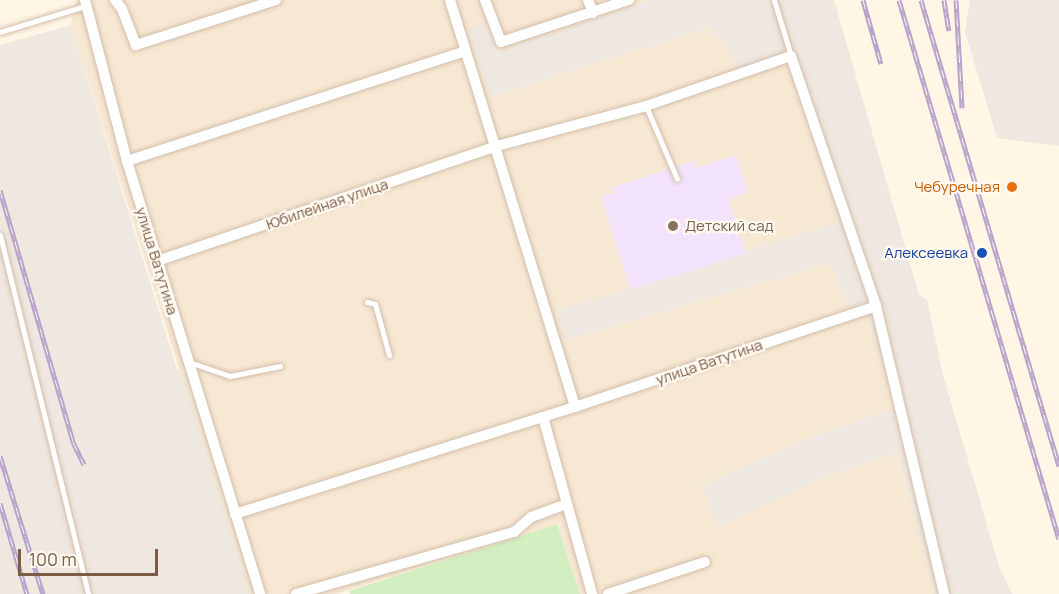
<!DOCTYPE html>
<html>
<head>
<meta charset="utf-8">
<style>
  body { margin:0 }
  #map { position:relative; width:1059px; height:594px; overflow:hidden; background:#fff6e6; font-family:Manrope,sans-serif }
  div>[style] { position:absolute }
  .residential>* { inset:0; background:#f7e8d3 }
  .industrial>* { inset:0; background:#efe8e0 }
  .education>* { inset:0; background:#f3e2fb }
  .green>* { inset:0; background:#d3efc2 }
  .roads { filter:drop-shadow(0 0 2px #d3beaa) drop-shadow(0 0 2px #d3beaa) }
  .service>* { height:5px; margin:-2.5px; padding:0 2.5px; transform-origin:2.5px; border-radius:2.5px; background:#fff }
  .minor>* { height:10px; margin:-5px; padding:0 5px; transform-origin:5px; border-radius:5px; background:#fff }
  .rail>* { height:5px; margin-top:-2.5px; transform-origin:0; background:repeating-linear-gradient(90deg,#fff9ef 0 9px,#b9a2cb 0 18px); box-sizing:border-box; border-block:2px solid #b9a2cb }
  .dots>* { width:16px; height:16px; translate:-50% -50%; box-sizing:border-box; border:3px solid #fff9ef; border-radius:50% }
  span { translate:-50% -50%; white-space:nowrap; text-align:center; line-height:1.15; -webkit-text-stroke:4.5px #fff9ef; paint-order:stroke }
  .food-label { font-size:15px; color:#c56008 }
  .right { translate:-100% -50%; text-align:right }
  .street-label { font-size:15px; color:#7c5c47 }
  .education-label { font-size:15px; color:#785e54 }
  .left { translate:0 -50%; text-align:left }
  .transit-label { font-size:15px; color:#164399 }
  .scale { position:absolute; left:18px; top:549px; width:140px; height:27px; box-sizing:border-box; border:3px solid #7c5c47; border-top:0; padding-left:8px; font-size:18px; line-height:21px; white-space:nowrap; color:#7c5c47; -webkit-text-stroke:4px #fff9ef; paint-order:stroke }
</style>
</head>
<body>
<div id="map">
  <div class="residential">
    <div style="clip-path:polygon(76px 0,650px 0,497px 51px,490px 97px,708px 28px,729px 48px,785px 56px,839px 221px,746px 253px,728px 199px,696px 168px,674px 167px,613px 187px,615px 193px,601px 197px,631px 290px,556px 312px,565px 340px,831px 263px,851px 319px,868px 313px,893px 409px,800px 441px,702px 485px,817px 480px,897px 452px,935px 594px,580px 594px,557px 524px,336px 594px,250px 594px,71px 25px)"></div>
  </div>
  <div class="industrial">
    <div style="clip-path:polygon(650px 0,834px 0,919px 295px,927px 299px,943px 375px,999px 566px,1012px 594px,935px 594px,897px 452px,817px 480px,718px 528px,702px 485px,800px 441px,893px 409px,868px 314px,851px 319px,831px 263px,565px 340px,556px 311px,839px 221px,785px 56px,737px 71px,729px 48px,708px 28px,490px 97px,468px 29px,487px 23px,497px 51px)"></div>
    <div style="clip-path:polygon(970px 0,1059px 0,1059px 146px,997px 138px,965px 32px)"></div>
    <div style="clip-path:polygon(71px 25px,177px 370px,181px 369px,250px 594px,0 594px,0 45px)"></div>
  </div>
  <div class="education">
    <div style="clip-path:polygon(736px 155px,748px 192px,728px 199px,746px 253px,631px 290px,601px 197px,614px 193px,613px 187px,694px 161px,696px 168px)"></div>
  </div>
  <div class="green">
    <div style="clip-path:polygon(557px 524px,580px 594px,350px 594px,349px 591px)"></div>
  </div>
  <div class="roads">
    <div class="service">
      <div style="left:774px;top:0;width:59px;rotate:73.1deg"></div>
      <div style="left:0;top:32px;width:89px;rotate:-17deg"></div>
      <div style="left:646px;top:106px;width:79px;rotate:67deg"></div>
      <div style="left:0;top:235px;width:370px;rotate:76.2deg"></div>
      <div style="left:367px;top:302px;width:8px;rotate:14deg"></div>
      <div style="left:375px;top:304px;width:53px;rotate:74.6deg"></div>
      <div style="left:189px;top:362px;width:43px;rotate:18.9deg"></div>
      <div style="left:230px;top:376px;width:51px;rotate:-11.3deg"></div>
    </div>
    <div class="minor">
      <div style="left:85px;top:0;width:166px;rotate:75.4deg"></div>
      <div style="left:127px;top:161px;width:453px;rotate:72.9deg"></div>
      <div style="left:115px;top:0;width:11px;rotate:52deg"></div>
      <div style="left:122px;top:9px;width:39px;rotate:69deg"></div>
      <div style="left:136px;top:45px;width:147px;rotate:-17.8deg"></div>
      <div style="left:450px;top:0;width:426px;rotate:72.9deg"></div>
      <div style="left:485px;top:0;width:45px;rotate:69.1deg"></div>
      <div style="left:501px;top:42px;width:135px;rotate:-18.2deg"></div>
      <div style="left:588px;top:0;width:14px;rotate:69deg"></div>
      <div style="left:127px;top:161px;width:356px;rotate:-18deg"></div>
      <div style="left:157px;top:261px;width:359px;rotate:-18.7deg"></div>
      <div style="left:497px;top:146px;width:154px;rotate:-15deg"></div>
      <div style="left:646px;top:106px;width:153px;rotate:-19deg"></div>
      <div style="left:791px;top:56px;width:264px;rotate:71.2deg"></div>
      <div style="left:876px;top:306px;width:296px;rotate:76.7deg"></div>
      <div style="left:543px;top:417px;width:184px;rotate:74.5deg"></div>
      <div style="left:235px;top:514px;width:356px;rotate:-17.5deg"></div>
      <div style="left:575px;top:407px;width:317px;rotate:-18.5deg"></div>
      <div style="left:296px;top:594px;width:227px;rotate:-15.9deg"></div>
      <div style="left:514px;top:532px;width:23px;rotate:-41deg"></div>
      <div style="left:531px;top:517px;width:38px;rotate:-20deg"></div>
      <div style="left:608px;top:594px;width:102px;rotate:-18.3deg"></div>
    </div>
  </div>
  <div class="rail">
    <div style="left:863px;top:0;width:66px;rotate:74.3deg"></div>
    <div style="left:899px;top:0;width:562px;rotate:73.47deg"></div>
    <div style="left:921px;top:0;width:486px;rotate:73.5deg"></div>
    <div style="left:944px;top:0;width:31px;rotate:81deg"></div>
    <div style="left:956px;top:0;width:108px;rotate:86.8deg"></div>
    <div style="left:0;top:190px;width:262px;rotate:73.8deg"></div>
    <div style="left:73px;top:442px;width:25px;rotate:64deg"></div>
    <div style="left:0;top:456px;width:145px;rotate:72.7deg"></div>
    <div style="left:0;top:503px;width:95px;rotate:73.5deg"></div>
  </div>
  <div class="dots">
    <div style="left:1012px;top:187px;background:#e8710a"></div>
    <div style="left:673px;top:226px;background:#8d6e63"></div>
    <div style="left:982px;top:253px;background:#1a4fb4"></div>
  </div>
  <div class="food-label">
    <span class="right" style="left:1000px;top:187px">Чебуречная</span>
  </div>
  <div class="street-label">
    <span style="left:327px;top:204px;rotate:-19deg">Юбилейная улица</span>
    <span style="left:157px;top:261px;rotate:73deg">улица Ватутина</span>
    <span style="left:709px;top:362px;rotate:-19deg">улица Ватутина</span>
  </div>
  <div class="education-label">
    <span class="left" style="left:685px;top:226px">Детский сад</span>
  </div>
  <div class="transit-label">
    <span class="right" style="left:968px;top:253px">Алексеевка</span>
  </div>
  <div class="scale">100 m</div>
</div>
</body>
</html>
